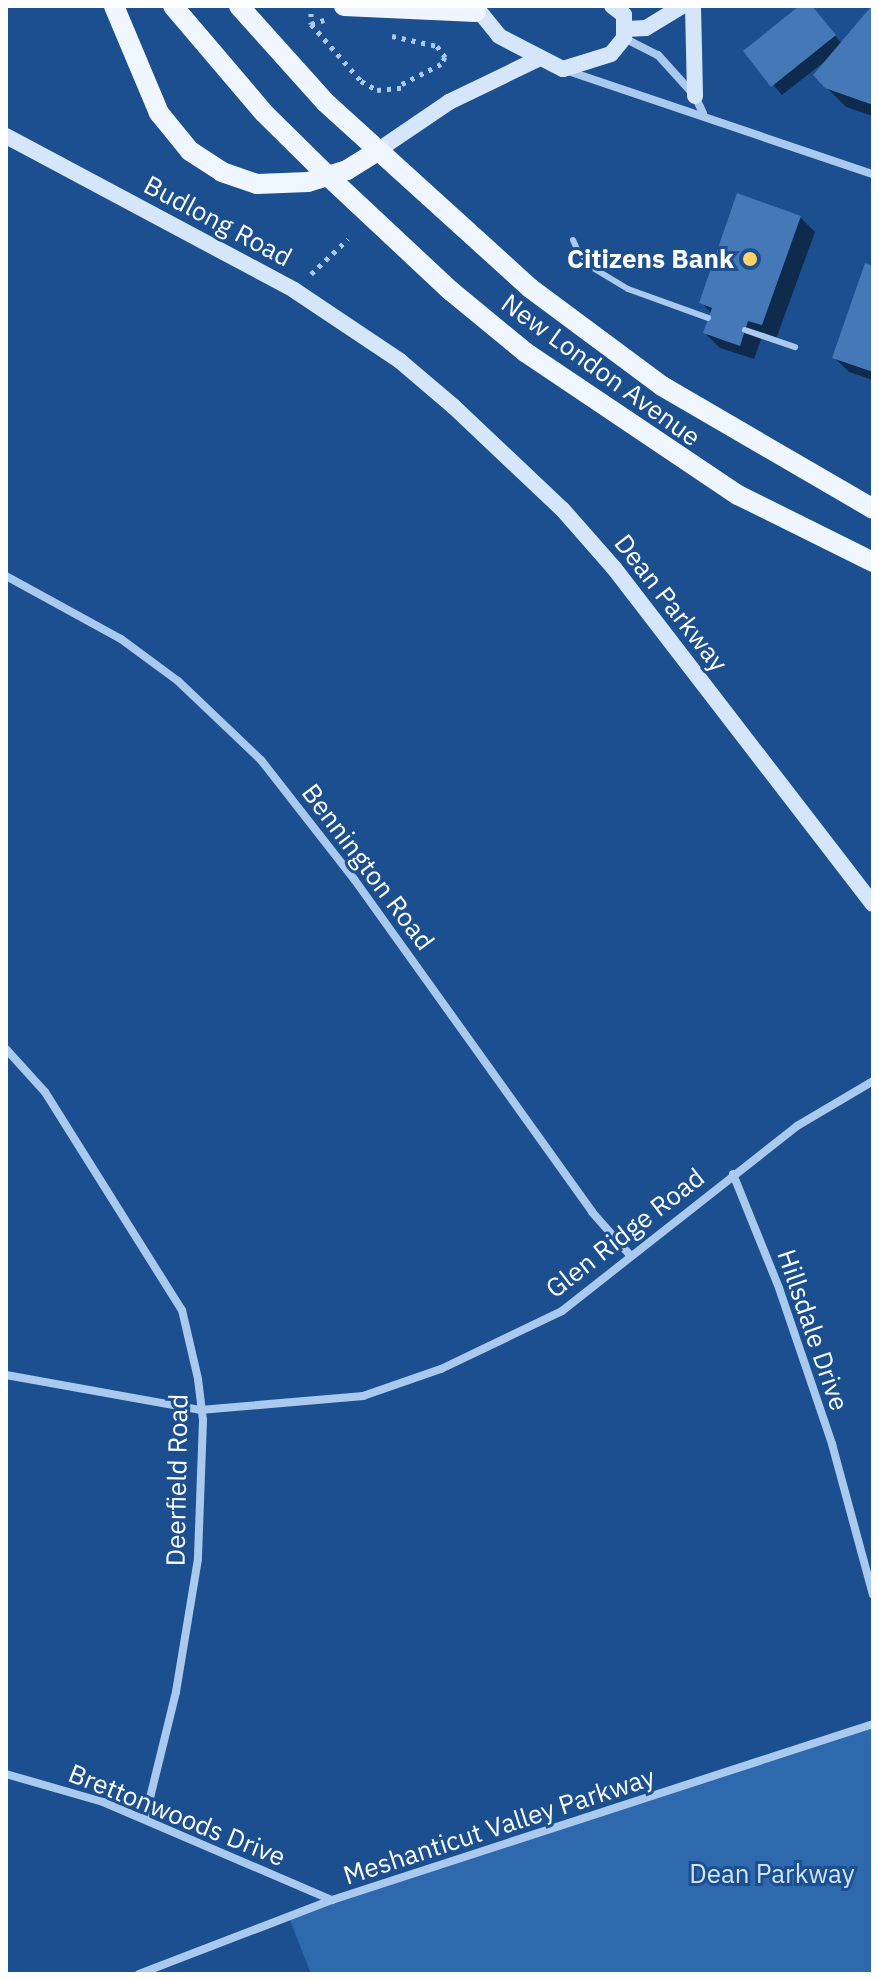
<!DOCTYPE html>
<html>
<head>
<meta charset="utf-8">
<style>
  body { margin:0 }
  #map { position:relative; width:879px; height:1980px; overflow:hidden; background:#1b4f8f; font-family:"IBM Plex Sans",sans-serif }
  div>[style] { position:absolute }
  .green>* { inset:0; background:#2e69ad }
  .shadow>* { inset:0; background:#0007 }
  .building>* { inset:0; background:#4478b7 }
  .path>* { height:5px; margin-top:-2.5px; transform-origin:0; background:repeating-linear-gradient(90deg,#a9c9ee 0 4px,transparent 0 10px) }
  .lane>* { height:6px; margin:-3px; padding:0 3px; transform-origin:3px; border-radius:3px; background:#a9c9ee }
  .street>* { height:8px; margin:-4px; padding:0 4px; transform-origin:4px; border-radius:4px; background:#a9c9ee }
  .secondary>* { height:16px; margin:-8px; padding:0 8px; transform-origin:8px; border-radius:8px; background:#d6e6fa }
  .primary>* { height:20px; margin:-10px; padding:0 10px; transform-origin:10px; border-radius:10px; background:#f0f6ff }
  .dots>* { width:22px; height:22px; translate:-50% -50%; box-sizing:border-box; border:4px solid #1b4f8f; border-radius:50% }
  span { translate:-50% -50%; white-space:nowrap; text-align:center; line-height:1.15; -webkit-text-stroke:6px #1b4f8f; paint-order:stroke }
  .street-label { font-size:26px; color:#fff }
  .poi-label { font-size:26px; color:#fff; font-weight:700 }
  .right { translate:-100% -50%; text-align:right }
  .park-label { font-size:26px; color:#cfe3fa }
  .frame { position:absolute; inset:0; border:8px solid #fff; pointer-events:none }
</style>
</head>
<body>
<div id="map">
  <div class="green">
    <div style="clip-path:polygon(873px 1724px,873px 1974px,311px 1974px,288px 1915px)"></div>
  </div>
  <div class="shadow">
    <div style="clip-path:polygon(802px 6px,810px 6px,842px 44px,873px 11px,873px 116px,846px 107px,826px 87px,824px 62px,782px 95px,745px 51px)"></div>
    <div style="clip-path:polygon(800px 217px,815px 232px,776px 339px,763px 334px,754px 359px,720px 348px,705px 333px,712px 314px,701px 302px)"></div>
    <div style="clip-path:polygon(873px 268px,873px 380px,849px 372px,834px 357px)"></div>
  </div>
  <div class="building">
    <div style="clip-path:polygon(799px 6px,812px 6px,836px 35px,771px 87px,743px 51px)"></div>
    <div style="clip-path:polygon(870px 8px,873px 9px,873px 105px,825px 88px,813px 75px)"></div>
    <div style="clip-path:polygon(737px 193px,801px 216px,762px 325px,748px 321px,740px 346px,703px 333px,712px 308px,699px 303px)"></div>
    <div style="clip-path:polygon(865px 263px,873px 266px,873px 372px,832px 358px)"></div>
  </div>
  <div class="path">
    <div style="left:311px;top:13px;width:11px;rotate:90deg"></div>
    <div style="left:311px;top:24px;width:76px;rotate:48.7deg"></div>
    <div style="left:361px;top:81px;width:18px;rotate:29deg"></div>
    <div style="left:377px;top:90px;width:25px;rotate:-5deg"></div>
    <div style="left:311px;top:24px;width:14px;rotate:-17deg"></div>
    <div style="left:392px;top:36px;width:46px;rotate:12.5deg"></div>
    <div style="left:437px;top:46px;width:14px;rotate:54deg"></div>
    <div style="left:445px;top:57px;width:8px;rotate:120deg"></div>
    <div style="left:441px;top:64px;width:46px;rotate:152.9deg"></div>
    <div style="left:311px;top:274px;width:51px;rotate:-43.4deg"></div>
  </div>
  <div class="lane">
    <div style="left:573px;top:240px;width:24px;rotate:66deg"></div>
    <div style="left:583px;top:262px;width:52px;rotate:31deg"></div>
    <div style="left:628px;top:289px;width:85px;rotate:19.9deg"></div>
    <div style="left:745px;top:330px;width:53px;rotate:18.8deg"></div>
  </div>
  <div class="street">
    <div style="left:624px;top:38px;width:38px;rotate:27deg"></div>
    <div style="left:658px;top:55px;width:55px;rotate:47.9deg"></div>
    <div style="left:695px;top:96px;width:19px;rotate:65deg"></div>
    <div style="left:568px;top:71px;width:322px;rotate:18.7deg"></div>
    <div style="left:6px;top:576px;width:131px;rotate:28.7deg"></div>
    <div style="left:121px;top:639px;width:71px;rotate:36.4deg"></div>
    <div style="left:178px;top:681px;width:115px;rotate:43.6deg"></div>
    <div style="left:261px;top:760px;width:151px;rotate:52deg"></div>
    <div style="left:354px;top:879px;width:409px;rotate:54.4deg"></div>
    <div style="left:592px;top:1212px;width:56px;rotate:48.6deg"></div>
    <div style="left:6px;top:1049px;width:58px;rotate:47.8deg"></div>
    <div style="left:45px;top:1092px;width:257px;rotate:57.9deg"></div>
    <div style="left:182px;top:1310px;width:71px;rotate:76.9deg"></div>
    <div style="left:198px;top:1379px;width:41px;rotate:83deg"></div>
    <div style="left:203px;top:1420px;width:139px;rotate:92.1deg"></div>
    <div style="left:198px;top:1559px;width:135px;rotate:99.4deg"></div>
    <div style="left:176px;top:1692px;width:130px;rotate:103.8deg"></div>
    <div style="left:733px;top:1174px;width:123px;rotate:68deg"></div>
    <div style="left:779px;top:1288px;width:165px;rotate:71.2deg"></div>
    <div style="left:832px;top:1444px;width:156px;rotate:74.8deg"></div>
    <div style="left:6px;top:1375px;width:197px;rotate:10.2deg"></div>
    <div style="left:200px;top:1410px;width:164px;rotate:-4.9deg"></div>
    <div style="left:363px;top:1396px;width:83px;rotate:-19.1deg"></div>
    <div style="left:441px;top:1369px;width:134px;rotate:-25.6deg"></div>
    <div style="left:562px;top:1311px;width:299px;rotate:-38.2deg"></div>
    <div style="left:797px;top:1126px;width:88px;rotate:-30.6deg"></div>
    <div style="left:6px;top:1774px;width:101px;rotate:16.1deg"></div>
    <div style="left:103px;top:1802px;width:249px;rotate:23.2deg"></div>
    <div style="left:139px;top:1974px;width:207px;rotate:-21deg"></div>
    <div style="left:332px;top:1900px;width:569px;rotate:-18.02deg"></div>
  </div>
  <div class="secondary">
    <div style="left:475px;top:6px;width:38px;rotate:51deg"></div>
    <div style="left:499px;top:36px;width:72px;rotate:27.3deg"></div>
    <div style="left:563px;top:69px;width:50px;rotate:-17.4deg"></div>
    <div style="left:611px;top:54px;width:21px;rotate:-51deg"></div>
    <div style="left:624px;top:38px;width:23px;rotate:-90deg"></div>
    <div style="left:624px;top:15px;width:15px;rotate:-143deg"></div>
    <div style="left:693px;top:6px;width:90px;rotate:88.7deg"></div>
    <div style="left:626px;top:29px;width:20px;rotate:-3deg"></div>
    <div style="left:646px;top:28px;width:42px;rotate:-31.4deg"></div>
    <div style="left:6px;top:136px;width:327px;rotate:28.1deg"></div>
    <div style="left:294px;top:290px;width:128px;rotate:33.8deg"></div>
    <div style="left:400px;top:361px;width:70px;rotate:40.3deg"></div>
    <div style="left:453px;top:406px;width:151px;rotate:43.4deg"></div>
    <div style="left:563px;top:510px;width:77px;rotate:48.7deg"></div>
    <div style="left:614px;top:568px;width:424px;rotate:52.4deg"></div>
    <div style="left:377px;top:151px;width:87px;rotate:-34.2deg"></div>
    <div style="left:449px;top:102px;width:101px;rotate:-25.8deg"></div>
  </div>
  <div class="primary">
    <div style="left:114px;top:6px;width:116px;rotate:67.2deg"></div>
    <div style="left:159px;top:113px;width:49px;rotate:50.8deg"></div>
    <div style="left:190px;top:151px;width:38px;rotate:33deg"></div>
    <div style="left:222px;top:172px;width:37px;rotate:19deg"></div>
    <div style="left:257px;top:184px;width:51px;rotate:-2.2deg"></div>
    <div style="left:308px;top:182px;width:41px;rotate:-17.1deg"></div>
    <div style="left:347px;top:170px;width:36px;rotate:-32deg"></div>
    <div style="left:173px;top:6px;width:140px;rotate:49.6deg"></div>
    <div style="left:264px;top:113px;width:91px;rotate:44.6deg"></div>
    <div style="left:329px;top:177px;width:167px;rotate:43.1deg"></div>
    <div style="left:451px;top:291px;width:96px;rotate:39.5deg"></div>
    <div style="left:525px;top:352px;width:257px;rotate:33.9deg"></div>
    <div style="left:738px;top:495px;width:151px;rotate:26.4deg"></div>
    <div style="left:239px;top:6px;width:129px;rotate:48.1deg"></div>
    <div style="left:325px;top:102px;width:277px;rotate:42.2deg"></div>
    <div style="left:530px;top:288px;width:164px;rotate:36.6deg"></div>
    <div style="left:662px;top:386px;width:244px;rotate:30.2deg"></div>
    <div style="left:344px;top:6px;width:132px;rotate:2.6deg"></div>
  </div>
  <div class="dots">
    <div style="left:750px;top:259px;background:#ffd166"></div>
  </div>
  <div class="street-label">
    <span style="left:218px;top:221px;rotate:28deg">Budlong Road</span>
    <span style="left:601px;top:370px;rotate:36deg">New London Avenue</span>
    <span style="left:671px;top:603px;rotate:52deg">Dean Parkway</span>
    <span style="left:368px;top:867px;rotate:53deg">Bennington Road</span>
    <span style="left:625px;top:1233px;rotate:-38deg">Glen Ridge Road</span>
    <span style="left:813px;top:1330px;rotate:71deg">Hillsdale Drive</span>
    <span style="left:177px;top:1480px;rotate:-89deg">Deerfield Road</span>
    <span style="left:177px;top:1815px;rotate:22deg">Brettonwoods Drive</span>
    <span style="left:499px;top:1826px;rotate:-18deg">Meshanticut Valley Parkway</span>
  </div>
  <div class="poi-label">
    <span class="right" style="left:734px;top:259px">Citizens Bank</span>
  </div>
  <div class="park-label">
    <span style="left:772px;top:1874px">Dean Parkway</span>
  </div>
  <div class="frame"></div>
</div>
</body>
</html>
